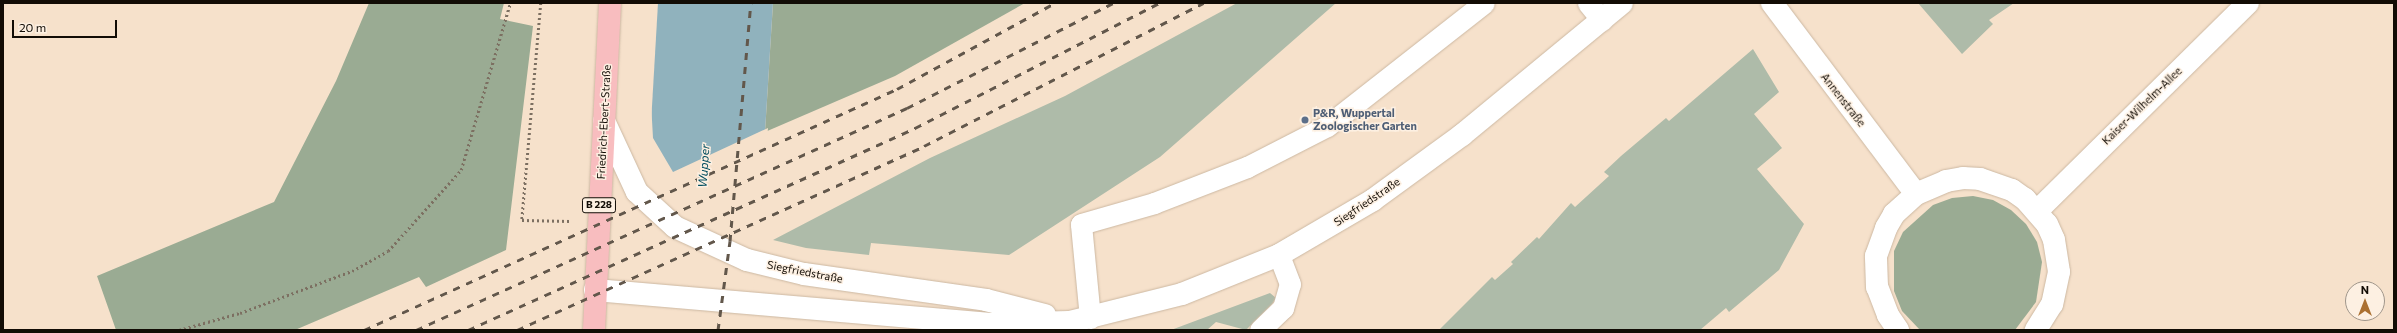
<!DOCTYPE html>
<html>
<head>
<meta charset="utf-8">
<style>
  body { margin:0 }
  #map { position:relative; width:2397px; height:333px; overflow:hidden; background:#f6e1cb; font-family:Commissioner,sans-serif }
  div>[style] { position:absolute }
  .green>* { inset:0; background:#aebba9 }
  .forest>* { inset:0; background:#9aab93 }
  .water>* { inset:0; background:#90b2bd }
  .pier>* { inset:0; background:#f6e1cb }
  .path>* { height:2.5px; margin-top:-1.25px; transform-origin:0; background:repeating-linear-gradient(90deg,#7c6f61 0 2px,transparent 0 5px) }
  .roads { filter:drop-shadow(0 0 1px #ccb8a2) drop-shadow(0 0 1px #ccb8a2) }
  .service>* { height:21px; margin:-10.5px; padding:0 10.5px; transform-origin:10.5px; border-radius:10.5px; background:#fff }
  .minor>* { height:22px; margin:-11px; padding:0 11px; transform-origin:11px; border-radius:11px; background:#fff }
  .tertiary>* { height:22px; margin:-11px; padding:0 11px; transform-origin:11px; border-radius:11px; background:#fff }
  .primary>* { height:22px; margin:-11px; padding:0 11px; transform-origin:11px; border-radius:11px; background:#f8bdbf }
  .rail>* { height:3px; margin-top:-1.5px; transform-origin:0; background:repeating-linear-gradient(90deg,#62574b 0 7px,transparent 0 14px) }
  .dots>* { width:11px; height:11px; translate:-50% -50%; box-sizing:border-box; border:2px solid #fdf0e2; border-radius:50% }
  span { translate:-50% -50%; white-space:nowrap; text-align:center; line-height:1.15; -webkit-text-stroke:3px #fdf0e2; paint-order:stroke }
  .shield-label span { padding:1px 3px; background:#fdf0e2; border:1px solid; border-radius:3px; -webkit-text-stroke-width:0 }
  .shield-label { font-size:10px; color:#120c05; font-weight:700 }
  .street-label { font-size:11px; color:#120c05 }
  .service-label { font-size:11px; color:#4e5e75; font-weight:700 }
  .left { translate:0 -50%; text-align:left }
  .water-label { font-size:12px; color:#034e5f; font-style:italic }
  .frame { position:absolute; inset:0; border:4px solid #120c05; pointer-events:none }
  .north { position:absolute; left:2345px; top:281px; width:40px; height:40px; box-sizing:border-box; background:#fdf0e2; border:1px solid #9f958a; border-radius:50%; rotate:0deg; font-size:11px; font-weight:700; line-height:16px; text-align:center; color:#120c05 }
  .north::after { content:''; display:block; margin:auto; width:14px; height:18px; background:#ab7031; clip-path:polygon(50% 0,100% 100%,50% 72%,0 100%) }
  .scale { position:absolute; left:12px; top:20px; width:105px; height:18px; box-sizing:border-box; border:2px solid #120c05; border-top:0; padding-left:5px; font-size:12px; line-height:14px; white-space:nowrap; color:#120c05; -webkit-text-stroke:3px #fdf0e2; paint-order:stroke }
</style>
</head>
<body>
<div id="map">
  <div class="green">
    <div style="clip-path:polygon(1237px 3px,1336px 3px,1160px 157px,1009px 255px,871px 243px,869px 255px,806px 248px,773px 240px,930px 158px,1065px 96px)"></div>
    <div style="clip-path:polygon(1918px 3px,2014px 3px,1989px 20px,1993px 24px,1962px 54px)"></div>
    <div style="clip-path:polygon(1753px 49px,1779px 92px,1754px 114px,1782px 148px,1757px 169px,1804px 224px,1779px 270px,1729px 312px,1726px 308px,1700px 330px,1439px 330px,1492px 277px,1495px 280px,1513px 264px,1511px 262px,1537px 237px,1539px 239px,1571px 203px,1575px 207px,1609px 176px,1604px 172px,1621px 156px,1666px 118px,1669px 121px)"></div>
    <div style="clip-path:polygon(1270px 293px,1276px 298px,1272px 304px,1246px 330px,1216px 322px,1207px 330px,1171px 330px)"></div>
  </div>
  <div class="forest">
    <div style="clip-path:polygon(369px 3px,504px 3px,500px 19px,533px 26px,506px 250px,426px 287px,419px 277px,295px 330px,116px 330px,97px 276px,274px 202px,336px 81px)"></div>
    <div style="clip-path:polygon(773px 3px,1025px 3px,895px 76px,765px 132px)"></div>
    <div style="clip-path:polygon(1973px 196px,1993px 200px,2011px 210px,2026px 224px,2037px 242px,2042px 262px,2036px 302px,2015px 330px,1920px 330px,1902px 311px,1894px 291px,1894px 251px,1903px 232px,1933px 205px,1952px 198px)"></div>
  </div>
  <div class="water">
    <div style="clip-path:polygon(658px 3px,773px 3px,765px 132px,639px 330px)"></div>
  </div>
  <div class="pier">
    <div style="clip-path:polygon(651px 102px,653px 138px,673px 172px,768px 128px,750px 330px,637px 330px)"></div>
  </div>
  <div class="path">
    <div style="left:541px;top:3px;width:218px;rotate:95deg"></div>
    <div style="left:522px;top:220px;width:48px;rotate:1.2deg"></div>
    <div style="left:179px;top:330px;width:63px;rotate:-15.6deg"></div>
    <div style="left:240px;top:313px;width:120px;rotate:-20.6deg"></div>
    <div style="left:352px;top:271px;width:41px;rotate:-29.1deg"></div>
    <div style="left:388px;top:251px;width:109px;rotate:-48deg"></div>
    <div style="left:461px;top:170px;width:174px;rotate:-73.6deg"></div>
  </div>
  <div class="roads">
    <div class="service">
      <div style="left:1588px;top:3px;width:22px;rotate:51deg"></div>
      <div style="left:1090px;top:318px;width:94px;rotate:-95.5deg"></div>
      <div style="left:1081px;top:224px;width:76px;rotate:-16deg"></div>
      <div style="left:1154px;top:203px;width:100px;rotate:-21.2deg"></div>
      <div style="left:1247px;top:167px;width:90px;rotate:-27.1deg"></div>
      <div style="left:1327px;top:126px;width:199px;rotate:-38.1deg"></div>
      <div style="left:1260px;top:330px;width:32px;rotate:-44deg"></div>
      <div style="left:1283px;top:308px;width:25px;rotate:-74deg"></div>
      <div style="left:1290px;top:284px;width:31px;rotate:-111deg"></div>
    </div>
    <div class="minor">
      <div style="left:1772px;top:3px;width:239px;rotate:53deg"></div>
      <div style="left:2037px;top:211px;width:296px;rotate:-44.6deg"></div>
      <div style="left:1898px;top:330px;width:18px;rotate:-124deg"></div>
      <div style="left:1888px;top:315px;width:30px;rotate:-111deg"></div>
      <div style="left:1877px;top:287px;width:31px;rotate:-92deg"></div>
      <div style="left:1876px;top:256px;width:30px;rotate:-70deg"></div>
      <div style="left:1886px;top:228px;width:16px;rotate:-60deg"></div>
      <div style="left:1894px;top:214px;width:30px;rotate:-42deg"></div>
      <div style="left:1916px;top:194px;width:33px;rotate:-23deg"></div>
      <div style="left:1946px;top:181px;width:17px;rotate:-10deg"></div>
      <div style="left:1963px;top:178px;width:17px;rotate:3deg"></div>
      <div style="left:1980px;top:179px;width:34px;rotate:19deg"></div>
      <div style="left:2012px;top:190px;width:16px;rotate:35deg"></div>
      <div style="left:2025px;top:199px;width:33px;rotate:49deg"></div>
      <div style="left:2047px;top:224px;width:17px;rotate:66deg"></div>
      <div style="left:2054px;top:240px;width:32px;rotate:81deg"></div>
      <div style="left:2059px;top:272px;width:33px;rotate:102deg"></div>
      <div style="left:2052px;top:304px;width:31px;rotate:122deg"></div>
    </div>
    <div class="tertiary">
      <div style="left:604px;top:121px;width:78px;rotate:65.1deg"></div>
      <div style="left:637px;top:192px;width:52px;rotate:42.6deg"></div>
      <div style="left:675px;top:227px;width:79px;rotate:24.6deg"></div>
      <div style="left:747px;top:260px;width:59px;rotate:13.8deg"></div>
      <div style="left:804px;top:274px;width:184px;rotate:8.1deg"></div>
      <div style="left:986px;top:300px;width:61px;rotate:14.3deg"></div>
      <div style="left:595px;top:290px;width:394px;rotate:4.9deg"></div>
      <div style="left:988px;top:324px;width:82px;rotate:-1.4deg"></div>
      <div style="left:1070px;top:322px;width:115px;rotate:-14deg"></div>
      <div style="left:1182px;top:294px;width:105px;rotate:-21.9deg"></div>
      <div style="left:1279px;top:255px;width:109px;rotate:-30.3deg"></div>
      <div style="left:1373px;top:200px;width:110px;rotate:-36.1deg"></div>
      <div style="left:1462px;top:135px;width:207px;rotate:-39.5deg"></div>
    </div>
    <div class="primary">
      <div style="left:594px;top:330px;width:327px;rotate:-87.2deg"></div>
    </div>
  </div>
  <div class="rail">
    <div style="left:364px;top:330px;width:585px;rotate:-24.33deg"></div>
    <div style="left:897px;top:89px;width:180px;rotate:-28.6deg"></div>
    <div style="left:416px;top:330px;width:539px;rotate:-24.33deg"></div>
    <div style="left:907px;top:108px;width:231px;rotate:-27deg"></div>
    <div style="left:468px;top:330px;width:491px;rotate:-24.3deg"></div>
    <div style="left:915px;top:128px;width:274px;rotate:-27.1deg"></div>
    <div style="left:517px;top:330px;width:447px;rotate:-24.3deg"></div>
    <div style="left:924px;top:146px;width:314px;rotate:-27.1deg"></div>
    <div style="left:718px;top:330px;width:90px;rotate:-82.3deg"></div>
    <div style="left:730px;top:241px;width:239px;rotate:-85deg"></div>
  </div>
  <div class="dots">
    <div style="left:1305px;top:120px;background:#5c6f8a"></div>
  </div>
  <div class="shield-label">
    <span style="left:599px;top:205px">B 228</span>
  </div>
  <div class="street-label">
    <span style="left:1843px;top:100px;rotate:52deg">Annenstraße</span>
    <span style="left:2142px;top:106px;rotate:-44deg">Kaiser-Wilhelm-Allee</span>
    <span style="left:604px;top:122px;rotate:-87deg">Friedrich-Ebert-Straße</span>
    <span style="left:1367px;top:202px;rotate:-34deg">Siegfriedstraße</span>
    <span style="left:805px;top:272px;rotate:11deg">Siegfriedstraße</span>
  </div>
  <div class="service-label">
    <span class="left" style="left:1313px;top:120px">P&amp;R, Wuppertal<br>Zoologischer Garten</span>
  </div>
  <div class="water-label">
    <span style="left:704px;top:166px;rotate:-86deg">Wupper</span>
  </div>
  <div class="frame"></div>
  <div class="north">N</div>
  <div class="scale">20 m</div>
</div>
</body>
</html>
